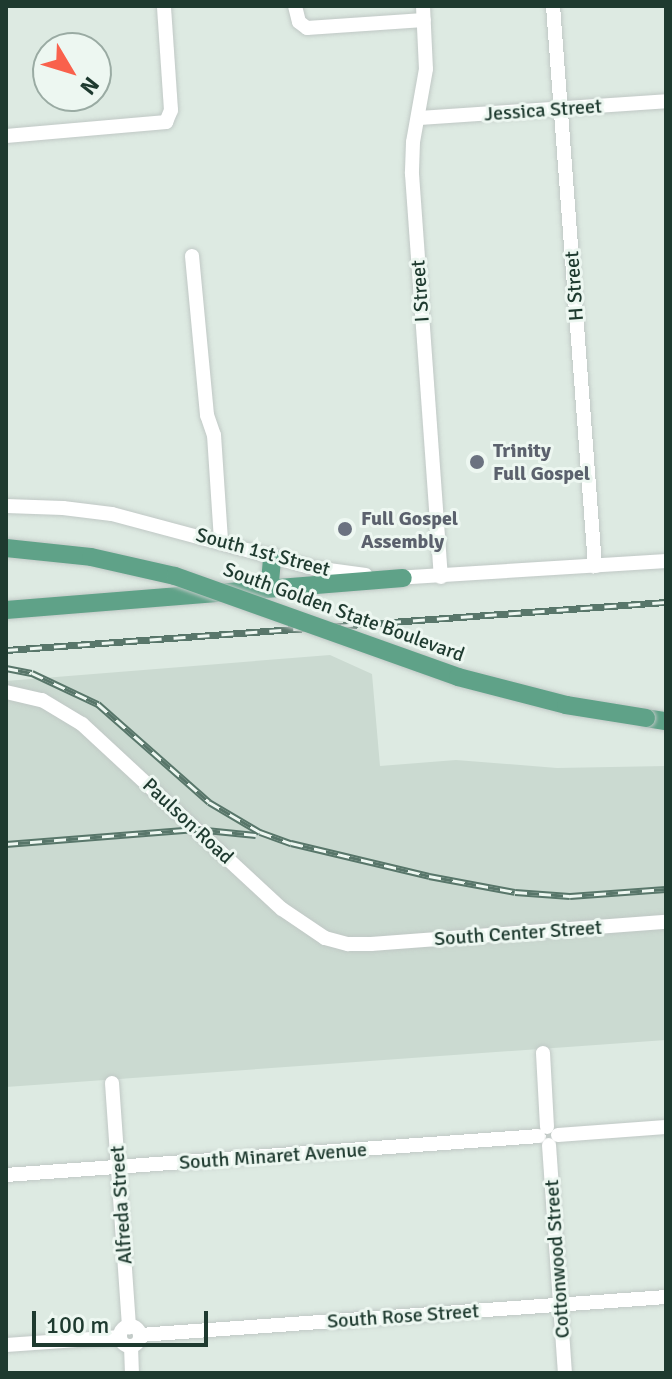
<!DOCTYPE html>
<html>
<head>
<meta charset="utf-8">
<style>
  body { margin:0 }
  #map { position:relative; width:672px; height:1379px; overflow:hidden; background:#ddeae2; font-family:Signika,sans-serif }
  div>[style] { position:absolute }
  .built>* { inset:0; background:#cbdad1 }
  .roads { filter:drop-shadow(0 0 2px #c0c8c5) drop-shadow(0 0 2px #c0c8c5) }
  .minor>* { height:14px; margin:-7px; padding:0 7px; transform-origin:7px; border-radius:7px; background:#fff }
  .minor>.ring { margin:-7px; padding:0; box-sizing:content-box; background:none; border:14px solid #fff; border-radius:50% }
  .major>* { height:18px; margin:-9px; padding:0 9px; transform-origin:9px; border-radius:9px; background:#5fa288 }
  .rail>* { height:7px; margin-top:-3.5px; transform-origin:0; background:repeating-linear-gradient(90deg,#edf7f1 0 12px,#58766a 0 24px); box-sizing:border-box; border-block:2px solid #58766a }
  .bridges { filter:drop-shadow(0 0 2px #c0c8c5) drop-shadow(0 0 2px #c0c8c5) }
  .major-bridge>* { height:18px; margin:-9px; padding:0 9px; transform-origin:9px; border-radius:9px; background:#5fa288 }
  .dots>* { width:22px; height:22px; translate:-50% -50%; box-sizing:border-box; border:4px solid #edf7f1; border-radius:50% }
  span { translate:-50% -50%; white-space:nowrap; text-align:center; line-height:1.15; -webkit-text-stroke:6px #edf7f1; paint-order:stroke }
  .street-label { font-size:20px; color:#1e3a2f }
  .worship-label { font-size:20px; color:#5b616d; font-weight:700 }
  .left { translate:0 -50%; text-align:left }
  .frame { position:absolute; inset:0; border:8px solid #1e3a2f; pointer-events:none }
  .north { position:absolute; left:32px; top:32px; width:80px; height:80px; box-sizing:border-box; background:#edf7f1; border:2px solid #9aaba3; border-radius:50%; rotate:128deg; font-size:22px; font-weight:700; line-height:32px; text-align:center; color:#1e3a2f }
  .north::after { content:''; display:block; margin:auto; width:28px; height:36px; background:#f9614c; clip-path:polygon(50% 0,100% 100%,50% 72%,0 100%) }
  .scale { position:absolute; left:32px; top:1311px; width:176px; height:36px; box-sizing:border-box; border:4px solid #1e3a2f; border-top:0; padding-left:10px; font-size:24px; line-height:28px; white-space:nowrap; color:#1e3a2f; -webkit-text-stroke:6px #edf7f1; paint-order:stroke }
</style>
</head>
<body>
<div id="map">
  <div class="built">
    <div style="clip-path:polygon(330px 655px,372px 674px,380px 766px,456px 760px,557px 768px,666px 766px,666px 1040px,6px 1087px,6px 681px)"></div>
  </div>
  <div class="roads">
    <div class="minor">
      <div style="left:295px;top:6px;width:16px;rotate:76deg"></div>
      <div style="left:299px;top:22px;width:10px;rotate:37deg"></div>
      <div style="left:307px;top:28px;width:117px;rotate:-3.9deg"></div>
      <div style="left:423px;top:6px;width:63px;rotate:87.3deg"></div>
      <div style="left:426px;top:69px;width:74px;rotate:100.1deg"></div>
      <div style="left:413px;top:142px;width:32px;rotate:92deg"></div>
      <div style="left:412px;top:174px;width:404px;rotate:85.9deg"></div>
      <div style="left:553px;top:6px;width:562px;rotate:85.71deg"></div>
      <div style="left:419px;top:118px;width:248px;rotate:-3.9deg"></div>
      <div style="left:6px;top:136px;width:161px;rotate:-5deg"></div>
      <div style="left:166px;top:122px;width:13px;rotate:-67deg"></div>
      <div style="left:171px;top:110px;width:104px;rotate:-93.9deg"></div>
      <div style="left:192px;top:256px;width:160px;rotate:84.6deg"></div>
      <div style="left:207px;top:415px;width:21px;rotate:71deg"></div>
      <div style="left:214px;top:435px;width:106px;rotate:86.2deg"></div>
      <div style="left:6px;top:506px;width:57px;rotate:2deg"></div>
      <div style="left:63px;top:508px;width:49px;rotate:7deg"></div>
      <div style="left:112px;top:514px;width:209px;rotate:15deg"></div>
      <div style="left:314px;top:568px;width:52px;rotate:7.7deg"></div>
      <div style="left:395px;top:578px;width:272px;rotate:-3.6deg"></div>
      <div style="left:6px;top:692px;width:37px;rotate:13deg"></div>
      <div style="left:42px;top:700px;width:47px;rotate:31deg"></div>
      <div style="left:82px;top:724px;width:272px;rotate:42.8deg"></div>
      <div style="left:282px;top:909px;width:52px;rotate:34deg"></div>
      <div style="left:325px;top:938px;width:24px;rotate:15deg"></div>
      <div style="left:348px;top:944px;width:23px"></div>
      <div style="left:371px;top:944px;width:296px;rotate:-4.3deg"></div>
      <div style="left:543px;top:1053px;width:74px;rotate:86.9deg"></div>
      <div style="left:112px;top:1083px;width:245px;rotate:86deg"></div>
      <div style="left:558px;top:1135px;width:108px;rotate:-4.2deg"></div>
      <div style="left:549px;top:1145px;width:229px;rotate:86deg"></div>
      <div style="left:6px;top:1175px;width:534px;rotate:-4.18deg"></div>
      <div class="ring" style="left:120px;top:1326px;width:6px;height:6px"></div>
      <div style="left:140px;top:1335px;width:527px;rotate:-4.13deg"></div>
      <div style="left:6px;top:1345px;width:114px;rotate:-4deg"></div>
      <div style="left:131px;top:1346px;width:27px;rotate:88deg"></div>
    </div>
    <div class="major">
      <div style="left:259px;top:592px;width:15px;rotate:-42deg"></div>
      <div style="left:270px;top:582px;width:25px;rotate:-85deg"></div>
      <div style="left:6px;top:610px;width:398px;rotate:-4.6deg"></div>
      <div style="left:646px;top:718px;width:20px;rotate:9deg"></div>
    </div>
  </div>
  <div class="rail">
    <div style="left:6px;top:650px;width:662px;rotate:-4.16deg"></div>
    <div style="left:6px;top:668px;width:26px;rotate:11deg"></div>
    <div style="left:32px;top:673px;width:73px;rotate:25.2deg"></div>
    <div style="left:98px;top:704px;width:148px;rotate:41.4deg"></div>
    <div style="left:209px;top:802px;width:59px;rotate:30.5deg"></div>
    <div style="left:260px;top:832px;width:33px;rotate:20deg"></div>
    <div style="left:291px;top:843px;width:142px;rotate:13.4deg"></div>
    <div style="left:429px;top:876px;width:87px;rotate:10.5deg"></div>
    <div style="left:515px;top:892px;width:55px;rotate:4.2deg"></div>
    <div style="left:570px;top:896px;width:96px;rotate:-4.2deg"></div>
    <div style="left:6px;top:844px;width:191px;rotate:-4.5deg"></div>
    <div style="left:196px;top:829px;width:60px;rotate:5.7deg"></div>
  </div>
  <div class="bridges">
    <div class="major-bridge">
      <div style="left:6px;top:548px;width:85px;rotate:6deg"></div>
      <div style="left:91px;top:557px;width:86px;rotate:12.7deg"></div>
      <div style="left:175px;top:576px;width:300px;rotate:19.6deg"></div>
      <div style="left:458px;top:677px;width:112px;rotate:14.5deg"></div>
      <div style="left:566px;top:705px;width:81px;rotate:9.2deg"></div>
    </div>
  </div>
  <div class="dots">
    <div style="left:477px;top:462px;background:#6b7280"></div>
    <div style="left:345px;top:529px;background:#6b7280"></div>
  </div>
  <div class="street-label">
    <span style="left:543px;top:110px;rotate:-4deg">Jessica Street</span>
    <span style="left:574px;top:286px;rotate:-94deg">H Street</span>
    <span style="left:420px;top:291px;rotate:-94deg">I Street</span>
    <span style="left:263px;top:552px;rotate:15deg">South 1st Street</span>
    <span style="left:344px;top:612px;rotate:20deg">South Golden State Boulevard</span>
    <span style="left:188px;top:821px;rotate:43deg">Paulson Road</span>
    <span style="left:518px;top:933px;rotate:-4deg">South Center Street</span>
    <span style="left:273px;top:1156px;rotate:-4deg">South Minaret Avenue</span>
    <span style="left:121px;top:1205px;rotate:-94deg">Alfreda Street</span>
    <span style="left:557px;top:1259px;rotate:-94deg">Cottonwood Street</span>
    <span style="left:403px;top:1316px;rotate:-4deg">South Rose Street</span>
  </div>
  <div class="worship-label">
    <span class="left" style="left:493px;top:462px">Trinity<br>Full Gospel</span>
    <span class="left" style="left:361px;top:530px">Full Gospel<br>Assembly</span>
  </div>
  <div class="frame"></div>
  <div class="north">N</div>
  <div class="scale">100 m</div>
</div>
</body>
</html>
